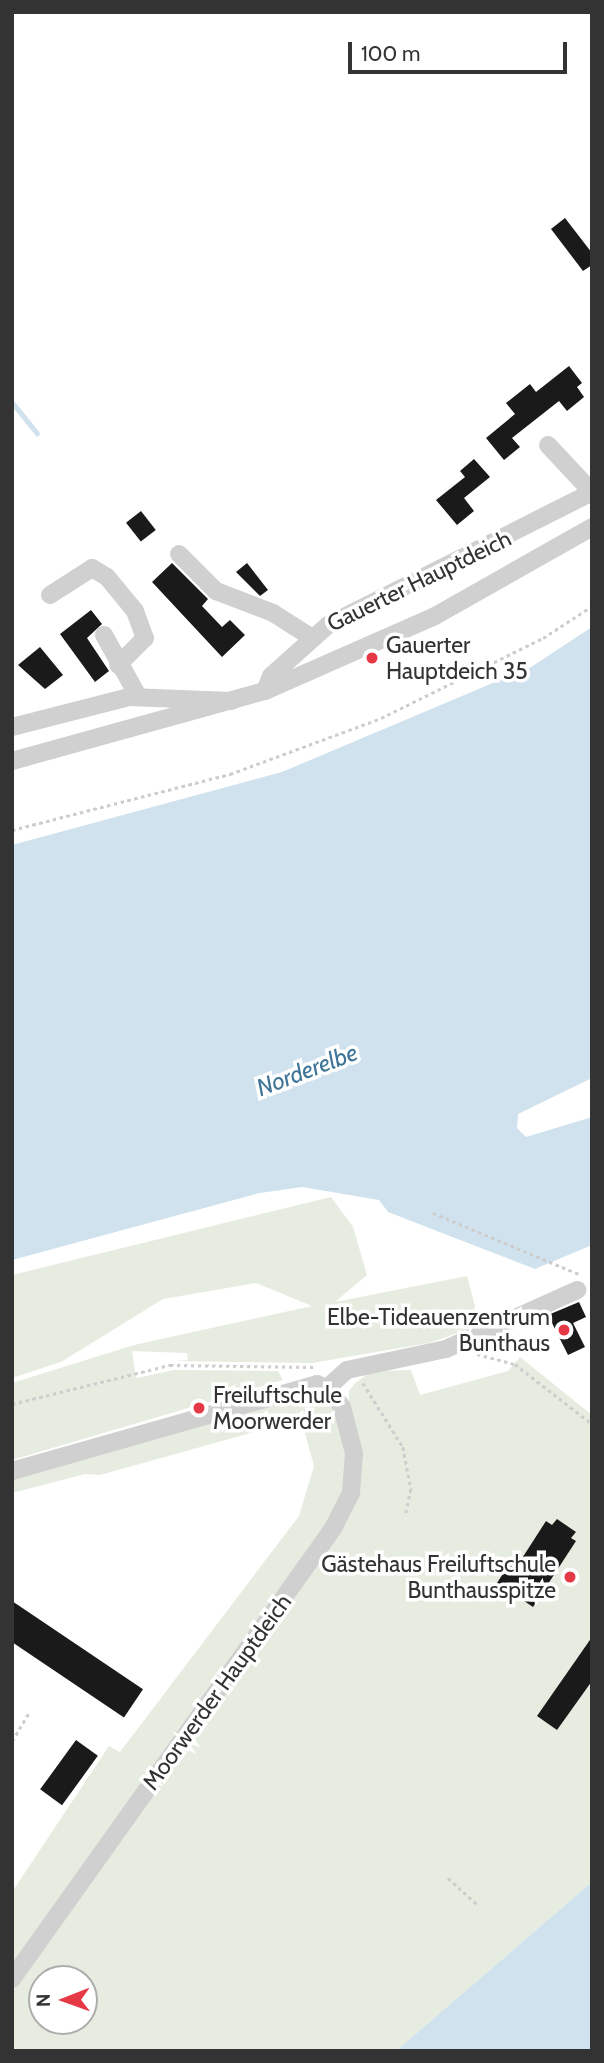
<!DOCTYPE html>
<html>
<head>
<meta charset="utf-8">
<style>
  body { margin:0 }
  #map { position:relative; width:604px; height:2063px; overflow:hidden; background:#fff; font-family:Cabin,sans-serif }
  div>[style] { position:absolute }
  .green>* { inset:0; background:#e6ecdf }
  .water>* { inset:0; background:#cfe2ee }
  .stream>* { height:4.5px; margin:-2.25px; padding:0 2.25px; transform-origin:2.25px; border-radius:2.25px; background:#cfe2ee }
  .building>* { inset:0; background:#1a1a1a; transform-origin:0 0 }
  .path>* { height:2.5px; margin-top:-1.25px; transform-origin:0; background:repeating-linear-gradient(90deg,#cdcdcd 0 3.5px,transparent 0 7px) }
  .minor>* { height:18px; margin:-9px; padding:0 9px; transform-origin:9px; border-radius:9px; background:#d0d0d0 }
  .dots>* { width:19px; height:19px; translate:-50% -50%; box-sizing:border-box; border:4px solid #fff; border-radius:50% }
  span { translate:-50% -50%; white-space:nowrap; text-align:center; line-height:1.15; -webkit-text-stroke:7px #fff; paint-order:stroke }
  .street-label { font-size:23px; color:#333 }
  .poi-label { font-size:23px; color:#333 }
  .left { translate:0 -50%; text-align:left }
  .right { translate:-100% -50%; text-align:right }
  .water-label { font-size:24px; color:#3f7597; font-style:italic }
  .frame { position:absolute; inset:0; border:14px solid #333; pointer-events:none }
  .north { position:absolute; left:28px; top:1965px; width:70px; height:70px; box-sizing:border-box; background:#fff; border:2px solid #adadad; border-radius:50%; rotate:269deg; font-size:19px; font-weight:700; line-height:28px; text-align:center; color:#333 }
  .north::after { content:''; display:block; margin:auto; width:24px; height:32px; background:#e63946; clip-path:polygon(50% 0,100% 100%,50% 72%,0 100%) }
  .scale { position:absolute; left:348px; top:42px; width:219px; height:32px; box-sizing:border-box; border:4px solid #333; border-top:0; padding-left:9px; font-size:21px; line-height:24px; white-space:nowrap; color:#333; -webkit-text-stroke:5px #fff; paint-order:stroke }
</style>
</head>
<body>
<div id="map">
  <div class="green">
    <div style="clip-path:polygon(331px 1197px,353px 1227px,367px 1275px,335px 1302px,467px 1276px,480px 1325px,429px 1343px,312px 1363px,175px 1361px,188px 1360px,187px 1353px,132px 1351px,136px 1378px,174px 1370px,278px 1371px,283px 1380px,12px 1460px,12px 1383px,134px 1345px,312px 1306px,256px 1283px,163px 1299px,61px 1362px,12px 1378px,12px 1275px)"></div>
    <div style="clip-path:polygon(evenodd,520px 1357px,592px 1415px,592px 1882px,396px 2051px,12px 2051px,12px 1992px,347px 1520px,349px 1391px,355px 1383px,372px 1371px,411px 1370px,420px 1395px,508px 1371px,520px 1357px,42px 1979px,84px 1979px,84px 2021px,42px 2021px,42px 1979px)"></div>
    <div style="clip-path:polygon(303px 1393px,315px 1393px,334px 1409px,346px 1450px,345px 1488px,323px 1532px,12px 1969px,12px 1892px,109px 1746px,120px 1752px,299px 1516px,314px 1466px,301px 1419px,100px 1475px,85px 1474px,12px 1493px,12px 1479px)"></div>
  </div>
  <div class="water">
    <div style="clip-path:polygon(592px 627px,592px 1078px,518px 1114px,517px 1128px,526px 1137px,592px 1117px,592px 1245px,535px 1269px,388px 1212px,379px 1200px,302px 1187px,260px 1193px,12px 1260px,12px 845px,282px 772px,531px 667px)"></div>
    <div style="clip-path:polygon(592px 1882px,592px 2051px,396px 2051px,549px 1919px)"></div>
  </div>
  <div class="stream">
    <div style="left:12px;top:402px;width:40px;rotate:51deg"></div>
  </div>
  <div class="building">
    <div style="clip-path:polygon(565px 218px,592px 253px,592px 265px,583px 271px,551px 229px)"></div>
    <div style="clip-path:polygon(569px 366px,582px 383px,577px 387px,584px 397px,567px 411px,559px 401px,512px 438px,520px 447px,504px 460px,486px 438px,515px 414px,506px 403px,530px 384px,536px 392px)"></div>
    <div style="clip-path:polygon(474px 459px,490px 477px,464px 498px,474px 511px,457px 525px,436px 500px,465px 477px,460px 471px)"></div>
    <div style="left:141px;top:511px;width:24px;height:19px;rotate:52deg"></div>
    <div style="clip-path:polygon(172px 563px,208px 599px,202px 606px,222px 627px,230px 620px,245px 635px,222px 657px,152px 582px)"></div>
    <div style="clip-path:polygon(247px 563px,268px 590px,260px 596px,236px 572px)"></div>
    <div style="clip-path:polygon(91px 610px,102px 624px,87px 638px,109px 671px,95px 682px,60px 634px)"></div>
    <div style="clip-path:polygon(40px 647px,63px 675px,45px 689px,18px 665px)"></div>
    <div style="clip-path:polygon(579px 1302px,586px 1317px,573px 1323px,585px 1347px,568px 1355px,548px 1315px)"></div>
    <div style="clip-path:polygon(557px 1519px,576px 1532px,571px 1538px,576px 1541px,533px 1607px,497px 1583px,513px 1558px,519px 1563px,546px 1521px,552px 1525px)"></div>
    <div style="left:12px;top:1601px;width:158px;height:34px;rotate:34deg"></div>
    <div style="clip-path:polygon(592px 1637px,592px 1681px,557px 1730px,537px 1716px)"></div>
    <div style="left:76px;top:1740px;width:27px;height:61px;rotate:36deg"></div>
  </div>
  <div class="path">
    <div style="left:12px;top:830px;width:225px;rotate:-14.4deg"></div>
    <div style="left:230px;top:774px;width:161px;rotate:-20.3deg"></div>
    <div style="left:381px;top:718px;width:181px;rotate:-26.3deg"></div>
    <div style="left:543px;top:638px;width:59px;rotate:-33.1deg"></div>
    <div style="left:433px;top:1213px;width:158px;rotate:22.7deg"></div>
    <div style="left:477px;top:1354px;width:39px;rotate:15deg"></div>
    <div style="left:515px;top:1364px;width:98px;rotate:37.9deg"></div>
    <div style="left:363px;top:1383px;width:75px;rotate:58deg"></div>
    <div style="left:403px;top:1447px;width:43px;rotate:79.2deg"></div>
    <div style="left:411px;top:1489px;width:25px;rotate:102deg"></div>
    <div style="left:12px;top:1404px;width:163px;rotate:-13.9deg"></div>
    <div style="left:170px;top:1365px;width:144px;rotate:0.8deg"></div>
    <div style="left:12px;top:1741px;width:33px;rotate:-59deg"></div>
    <div style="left:448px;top:1878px;width:39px;rotate:42deg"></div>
  </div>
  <div class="minor">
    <div style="left:548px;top:445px;width:64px;rotate:46.9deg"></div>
    <div style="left:179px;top:554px;width:52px;rotate:45deg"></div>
    <div style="left:216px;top:591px;width:61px;rotate:21.1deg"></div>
    <div style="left:273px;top:613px;width:45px;rotate:32.3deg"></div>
    <div style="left:50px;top:595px;width:50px;rotate:-32.7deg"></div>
    <div style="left:92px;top:568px;width:17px;rotate:31deg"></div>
    <div style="left:107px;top:577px;width:44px;rotate:50.5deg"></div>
    <div style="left:135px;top:611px;width:29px;rotate:70deg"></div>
    <div style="left:145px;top:638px;width:38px;rotate:135deg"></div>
    <div style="left:104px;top:635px;width:70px;rotate:60.9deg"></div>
    <div style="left:265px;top:691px;width:16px;rotate:-68deg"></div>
    <div style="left:271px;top:676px;width:76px;rotate:-41.8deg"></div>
    <div style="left:328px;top:625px;width:296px;rotate:-26.7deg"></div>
    <div style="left:12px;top:727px;width:121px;rotate:-14.4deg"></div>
    <div style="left:129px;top:697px;width:103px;rotate:2.2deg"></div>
    <div style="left:12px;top:761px;width:263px;rotate:-15.5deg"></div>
    <div style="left:265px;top:691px;width:186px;rotate:-23.8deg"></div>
    <div style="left:435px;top:616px;width:180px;rotate:-29.5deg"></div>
    <div style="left:327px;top:1388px;width:27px;rotate:-42deg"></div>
    <div style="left:347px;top:1370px;width:101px;rotate:-12deg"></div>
    <div style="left:446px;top:1349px;width:144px;rotate:-24.2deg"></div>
    <div style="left:12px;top:1471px;width:317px;rotate:-15.9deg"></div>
    <div style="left:317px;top:1384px;width:14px;rotate:25deg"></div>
    <div style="left:330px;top:1390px;width:21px;rotate:55deg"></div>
    <div style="left:342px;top:1407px;width:48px;rotate:75.4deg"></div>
    <div style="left:354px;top:1453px;width:40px;rotate:94.3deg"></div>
    <div style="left:351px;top:1493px;width:38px;rotate:117deg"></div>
    <div style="left:334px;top:1527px;width:555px;rotate:125.47deg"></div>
  </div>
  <div class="dots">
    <div style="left:372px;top:658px;background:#e63946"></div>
    <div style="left:564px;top:1330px;background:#e63946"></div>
    <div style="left:199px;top:1408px;background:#e63946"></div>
    <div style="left:570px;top:1577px;background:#e63946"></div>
  </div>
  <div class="street-label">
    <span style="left:419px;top:581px;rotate:-26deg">Gauerter Hauptdeich</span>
    <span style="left:217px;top:1692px;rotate:-54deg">Moorwerder Hauptdeich</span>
  </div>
  <div class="poi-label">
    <span class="left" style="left:386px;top:658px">Gauerter<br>Hauptdeich 35</span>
    <span class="right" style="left:550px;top:1330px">Elbe-Tideauenzentrum<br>Bunthaus</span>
    <span class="left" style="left:213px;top:1408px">Freiluftschule<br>Moorwerder</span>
    <span class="right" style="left:556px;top:1577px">Gästehaus Freiluftschule<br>Bunthausspitze</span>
  </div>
  <div class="water-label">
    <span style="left:307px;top:1070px;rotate:-21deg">Norderelbe</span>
  </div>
  <div class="frame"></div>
  <div class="north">N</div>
  <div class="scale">100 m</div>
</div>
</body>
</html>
